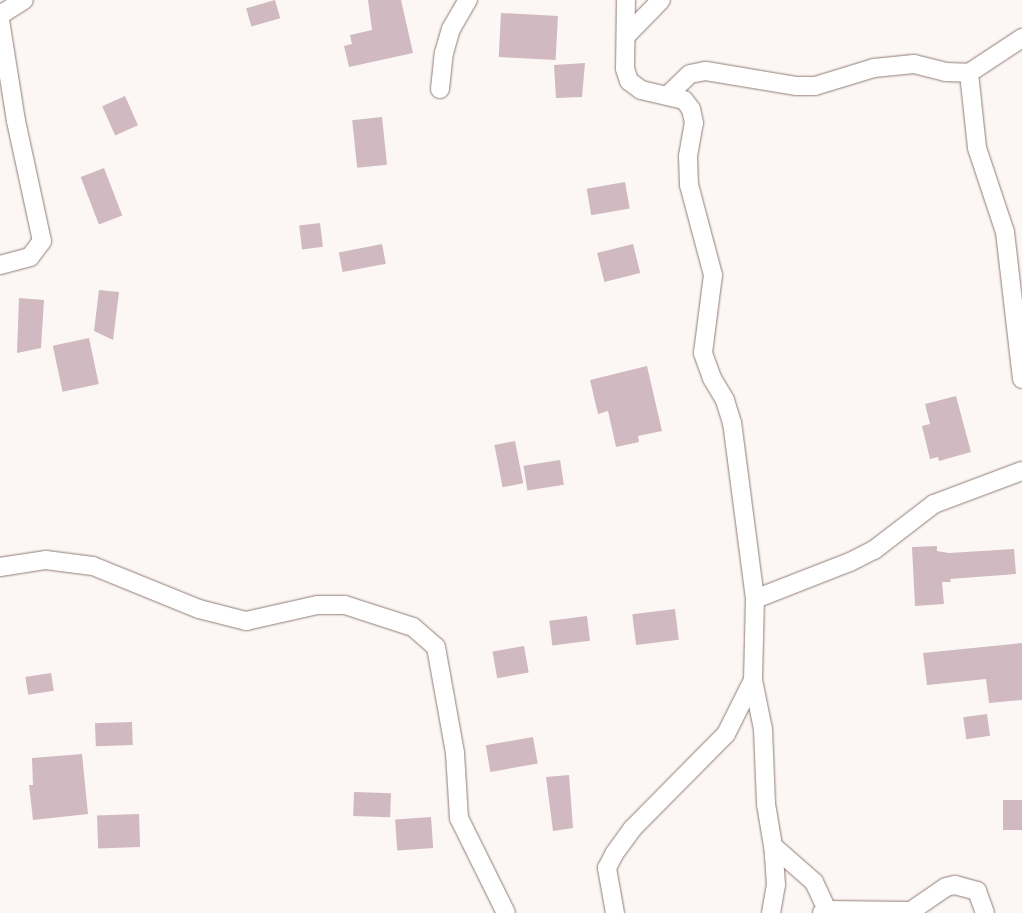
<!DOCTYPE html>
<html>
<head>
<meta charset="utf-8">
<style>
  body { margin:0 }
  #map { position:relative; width:1022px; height:913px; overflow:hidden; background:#fcf7f5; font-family:Lora,serif }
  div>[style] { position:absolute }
  .building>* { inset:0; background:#d0b9c1; transform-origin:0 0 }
  .roads { filter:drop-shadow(0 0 1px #907c74) drop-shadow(0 0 1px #907c74) }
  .minor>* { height:18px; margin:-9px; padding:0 9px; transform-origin:9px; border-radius:9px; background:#fff }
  span { translate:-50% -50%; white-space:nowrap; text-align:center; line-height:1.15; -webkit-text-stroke:4.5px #fff; paint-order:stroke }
</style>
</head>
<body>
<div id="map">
  <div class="building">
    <div style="left:275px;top:0;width:19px;height:30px;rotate:74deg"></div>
    <div style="clip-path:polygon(368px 0,401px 0,413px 53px,349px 67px,344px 46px,352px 44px,350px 35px,372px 30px)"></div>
    <div style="left:501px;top:13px;width:57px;height:44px;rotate:3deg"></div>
    <div style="clip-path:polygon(585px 63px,582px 97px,556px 98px,554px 65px)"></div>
    <div style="left:125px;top:96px;width:32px;height:25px;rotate:66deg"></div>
    <div style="left:382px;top:117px;width:48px;height:30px;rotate:84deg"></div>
    <div style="left:104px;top:168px;width:51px;height:25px;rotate:69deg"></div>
    <div style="left:625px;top:182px;width:27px;height:39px;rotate:80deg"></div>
    <div style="left:320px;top:223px;width:24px;height:21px;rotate:83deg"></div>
    <div style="left:382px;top:244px;width:20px;height:44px;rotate:79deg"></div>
    <div style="left:633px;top:244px;width:30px;height:37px;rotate:76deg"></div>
    <div style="clip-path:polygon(99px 290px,119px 292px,113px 340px,94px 331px)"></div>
    <div style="clip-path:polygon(19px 298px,44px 300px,41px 348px,17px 353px)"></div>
    <div style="left:89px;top:338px;width:47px;height:37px;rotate:78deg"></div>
    <div style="clip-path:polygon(647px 366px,662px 431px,638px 436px,639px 442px,616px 447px,608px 411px,598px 414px,590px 380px)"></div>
    <div style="clip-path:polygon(956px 396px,971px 452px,939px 461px,938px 457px,930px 459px,922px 426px,930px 424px,925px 404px)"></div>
    <div style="left:515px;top:441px;width:43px;height:21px;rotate:79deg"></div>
    <div style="left:560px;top:460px;width:25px;height:37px;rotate:81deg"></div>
    <div style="clip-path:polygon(937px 546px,937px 551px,949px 553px,1014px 549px,1016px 574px,950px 579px,951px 582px,942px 582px,944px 604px,915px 606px,912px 547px)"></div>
    <div style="left:675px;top:609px;width:31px;height:43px;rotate:83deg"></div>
    <div style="left:587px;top:616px;width:25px;height:38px;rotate:83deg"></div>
    <div style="clip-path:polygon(1022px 643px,1022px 700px,989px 703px,986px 679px,927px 685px,923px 653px)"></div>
    <div style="left:524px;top:646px;width:27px;height:32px;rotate:80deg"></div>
    <div style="left:51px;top:673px;width:18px;height:26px;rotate:81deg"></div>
    <div style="left:987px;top:714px;width:22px;height:24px;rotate:82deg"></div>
    <div style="left:132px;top:722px;width:23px;height:37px;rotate:88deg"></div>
    <div style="left:533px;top:737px;width:27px;height:48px;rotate:80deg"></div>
    <div style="clip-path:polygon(82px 754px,88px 814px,33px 820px,29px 785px,33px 785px,32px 758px)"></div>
    <div style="clip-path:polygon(569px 775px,573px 828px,553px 831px,546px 777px)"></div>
    <div style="left:354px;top:792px;width:37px;height:24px;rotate:2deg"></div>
    <div style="left:1003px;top:800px;width:19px;height:30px"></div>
    <div style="left:139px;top:814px;width:33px;height:42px;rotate:88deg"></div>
    <div style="left:431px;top:817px;width:31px;height:36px;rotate:86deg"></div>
  </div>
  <div class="roads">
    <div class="minor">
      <div style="left:0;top:15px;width:28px;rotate:-32deg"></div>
      <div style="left:0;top:20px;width:102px;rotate:81deg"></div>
      <div style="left:16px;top:121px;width:123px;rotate:77.8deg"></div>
      <div style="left:42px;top:241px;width:20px;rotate:127deg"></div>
      <div style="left:30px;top:257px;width:31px;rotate:165deg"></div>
      <div style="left:626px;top:36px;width:50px;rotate:-45.8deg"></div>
      <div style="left:969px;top:73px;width:75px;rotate:83.9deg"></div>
      <div style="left:977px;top:148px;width:89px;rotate:71.6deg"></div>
      <div style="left:1005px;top:232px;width:148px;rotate:83.4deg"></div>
      <div style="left:440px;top:89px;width:36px;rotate:-84deg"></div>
      <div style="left:444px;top:53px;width:25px;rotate:-74deg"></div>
      <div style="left:451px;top:29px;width:34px;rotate:-60deg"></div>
      <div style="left:668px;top:95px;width:30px;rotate:-44deg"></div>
      <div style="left:690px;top:74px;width:16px;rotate:-11deg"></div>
      <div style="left:706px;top:71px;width:92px;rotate:9.4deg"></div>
      <div style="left:797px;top:86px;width:18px"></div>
      <div style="left:815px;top:86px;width:62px;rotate:-17deg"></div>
      <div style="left:874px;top:68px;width:40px;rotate:-5.7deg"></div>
      <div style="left:914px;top:64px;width:32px;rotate:14deg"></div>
      <div style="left:945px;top:72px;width:24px;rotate:2deg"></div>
      <div style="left:969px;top:73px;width:64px;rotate:-33.4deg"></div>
      <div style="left:0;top:567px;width:47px;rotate:-8.7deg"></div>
      <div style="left:46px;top:560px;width:47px;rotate:7.3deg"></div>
      <div style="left:93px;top:566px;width:114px;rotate:22.1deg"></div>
      <div style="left:199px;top:609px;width:49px;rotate:14.3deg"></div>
      <div style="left:246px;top:621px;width:73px;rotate:-12.7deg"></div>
      <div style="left:317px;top:605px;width:28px"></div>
      <div style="left:345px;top:605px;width:71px;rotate:17.9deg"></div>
      <div style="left:413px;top:627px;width:30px;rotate:41deg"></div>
      <div style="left:436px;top:647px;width:108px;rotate:79.8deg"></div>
      <div style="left:455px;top:753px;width:65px;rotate:86.5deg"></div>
      <div style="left:459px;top:818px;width:106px;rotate:63.7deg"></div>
      <div style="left:755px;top:599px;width:102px;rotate:-21.3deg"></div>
      <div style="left:850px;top:562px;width:27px;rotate:-27deg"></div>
      <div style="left:874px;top:550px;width:76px;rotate:-37.5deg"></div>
      <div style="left:934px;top:504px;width:94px;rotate:-20.6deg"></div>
      <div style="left:753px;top:680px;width:50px;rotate:78.5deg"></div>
      <div style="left:763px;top:729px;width:75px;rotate:87.7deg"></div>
      <div style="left:766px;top:804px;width:43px;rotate:80.5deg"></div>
      <div style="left:773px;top:846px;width:55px;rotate:41.3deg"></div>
      <div style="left:814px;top:882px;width:31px;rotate:65deg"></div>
      <div style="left:615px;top:913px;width:46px;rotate:-100.1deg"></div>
      <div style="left:607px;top:868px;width:16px;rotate:-63deg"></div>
      <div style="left:614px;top:854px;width:32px;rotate:-54deg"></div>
      <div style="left:633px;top:828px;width:132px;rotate:-45.3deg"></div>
      <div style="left:726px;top:734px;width:60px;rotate:-63.4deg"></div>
      <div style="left:753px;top:680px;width:81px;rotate:-88.6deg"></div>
      <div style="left:755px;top:599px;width:177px;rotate:-97.4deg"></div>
      <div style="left:732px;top:423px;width:24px;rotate:-107deg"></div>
      <div style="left:725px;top:400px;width:26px;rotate:-121deg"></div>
      <div style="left:712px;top:378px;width:27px;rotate:-110deg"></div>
      <div style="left:703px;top:353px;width:79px;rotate:-82.7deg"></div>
      <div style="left:713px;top:275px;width:93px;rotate:-104.9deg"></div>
      <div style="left:689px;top:185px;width:29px;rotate:-92deg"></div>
      <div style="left:688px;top:156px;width:34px;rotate:-80deg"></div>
      <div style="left:694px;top:123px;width:14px;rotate:-102deg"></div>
      <div style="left:691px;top:109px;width:11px;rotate:-128deg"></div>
      <div style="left:684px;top:100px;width:44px;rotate:-166.9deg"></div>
      <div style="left:641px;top:90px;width:15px;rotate:-143deg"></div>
      <div style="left:629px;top:81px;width:13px;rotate:-108deg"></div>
      <div style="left:625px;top:69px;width:69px;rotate:-89.2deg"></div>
      <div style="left:771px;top:913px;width:28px;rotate:-80deg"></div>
      <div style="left:776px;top:885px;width:39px;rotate:-94deg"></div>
      <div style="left:822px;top:913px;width:6px;rotate:-31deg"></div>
      <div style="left:827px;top:910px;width:84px;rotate:0.7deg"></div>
      <div style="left:911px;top:911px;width:42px;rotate:-34.4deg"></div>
      <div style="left:946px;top:887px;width:9px;rotate:-13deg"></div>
      <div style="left:955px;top:885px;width:23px;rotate:15deg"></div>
      <div style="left:977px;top:891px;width:23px;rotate:70deg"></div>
    </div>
  </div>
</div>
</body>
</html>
